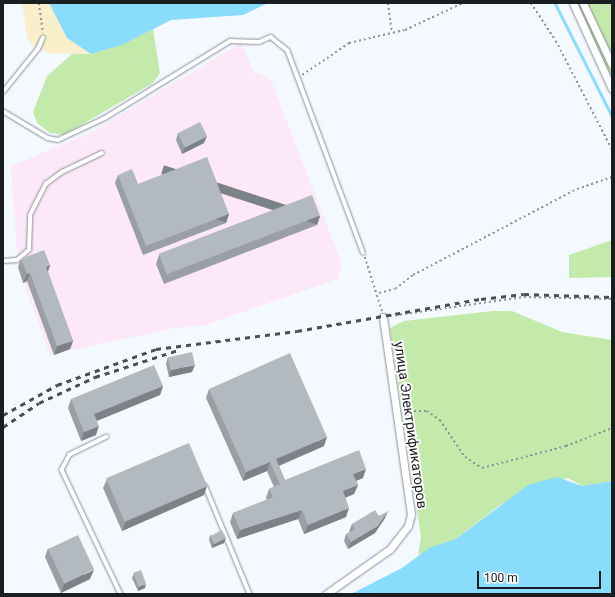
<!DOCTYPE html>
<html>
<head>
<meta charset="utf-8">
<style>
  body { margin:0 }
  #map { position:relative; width:615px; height:597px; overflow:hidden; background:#f4f9ff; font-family:Roboto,sans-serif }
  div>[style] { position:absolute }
  .industrial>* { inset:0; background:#fce8f8 }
  .green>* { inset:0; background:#c3eaaa }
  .sand>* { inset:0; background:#f9efca }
  .water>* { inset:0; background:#89dcfc }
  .stream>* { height:2.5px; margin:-1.25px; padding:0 1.25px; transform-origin:1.25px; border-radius:1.25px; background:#89dcfc }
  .path>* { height:1.5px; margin-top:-0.75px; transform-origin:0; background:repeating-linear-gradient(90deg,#8e9296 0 2px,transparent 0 5px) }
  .roads { filter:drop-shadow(0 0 1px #8a9096) drop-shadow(0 0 1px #8a9096) }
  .service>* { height:3.5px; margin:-1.75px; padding:0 1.75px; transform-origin:1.75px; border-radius:1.75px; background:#fff }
  .minor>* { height:7px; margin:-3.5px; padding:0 3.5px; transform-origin:3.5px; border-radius:3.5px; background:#fff }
  .rail>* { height:2.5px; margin-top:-1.25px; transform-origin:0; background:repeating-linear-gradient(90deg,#4c4f52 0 5px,transparent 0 10px) }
  .wall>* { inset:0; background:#999fa4 }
  .shaded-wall>* { inset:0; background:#7d8286; transform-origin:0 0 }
  .building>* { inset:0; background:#b2b9bf; transform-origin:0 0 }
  span { translate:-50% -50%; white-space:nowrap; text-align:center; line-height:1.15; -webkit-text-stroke:3.5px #fff; paint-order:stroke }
  .street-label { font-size:14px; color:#1b1e20 }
  .frame { position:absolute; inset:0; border:4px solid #1b1e20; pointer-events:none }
  .scale { position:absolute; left:477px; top:571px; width:124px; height:18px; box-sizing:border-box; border:2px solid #1b1e20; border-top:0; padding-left:5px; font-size:12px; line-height:14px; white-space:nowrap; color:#1b1e20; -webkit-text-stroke:3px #fff; paint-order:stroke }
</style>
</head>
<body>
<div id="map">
  <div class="industrial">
    <div style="clip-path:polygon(241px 43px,254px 72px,270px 78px,342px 264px,338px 279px,205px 325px,174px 328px,50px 355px,18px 267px,11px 166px,94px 131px)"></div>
  </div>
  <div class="green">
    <div style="clip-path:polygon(576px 3px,612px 3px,612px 81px)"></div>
    <div style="clip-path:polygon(153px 29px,160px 73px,153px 83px,64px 135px,50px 133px,37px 123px,33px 112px,47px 76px,72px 54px,91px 54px,126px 43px)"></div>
    <div style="clip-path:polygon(612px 240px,612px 277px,569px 278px,569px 255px)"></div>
    <div style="clip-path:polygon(493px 311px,512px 311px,562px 332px,612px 340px,612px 481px,582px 486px,568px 478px,500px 505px,456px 539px,418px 555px,421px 537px,390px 328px,404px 321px)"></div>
  </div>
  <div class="sand">
    <div style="clip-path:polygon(22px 3px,49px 3px,67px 38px,91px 54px,49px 53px,32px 45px,27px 37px)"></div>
  </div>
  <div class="water">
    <div style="clip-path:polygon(49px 3px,268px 3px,243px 15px,171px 20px,124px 44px,91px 54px,67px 38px)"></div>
    <div style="clip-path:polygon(557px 477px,582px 486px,612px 481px,612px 594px,351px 594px,402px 568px,429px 548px,456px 539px,528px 485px)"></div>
  </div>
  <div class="stream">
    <div style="left:555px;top:3px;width:127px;rotate:63.2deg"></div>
  </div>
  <div class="path">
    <div style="left:39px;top:3px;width:30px;rotate:82deg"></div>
    <div style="left:388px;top:3px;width:30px;rotate:82deg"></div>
    <div style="left:531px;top:3px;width:45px;rotate:56.7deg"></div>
    <div style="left:556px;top:41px;width:122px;rotate:62.6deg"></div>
    <div style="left:302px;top:75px;width:57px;rotate:-34.2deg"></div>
    <div style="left:349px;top:43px;width:57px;rotate:-13.1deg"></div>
    <div style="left:405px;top:30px;width:64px;rotate:-25deg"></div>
    <div style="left:365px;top:257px;width:57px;rotate:72.5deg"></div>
    <div style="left:379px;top:293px;width:16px;rotate:-14deg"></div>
    <div style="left:395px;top:289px;width:23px;rotate:-38deg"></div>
    <div style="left:413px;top:275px;width:185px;rotate:-27.7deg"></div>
    <div style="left:577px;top:189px;width:37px;rotate:-19deg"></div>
    <div style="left:390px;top:316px;width:135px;rotate:-8.1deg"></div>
    <div style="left:524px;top:297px;width:88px;rotate:1.3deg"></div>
    <div style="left:404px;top:411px;width:23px"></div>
    <div style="left:427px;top:411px;width:16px;rotate:35deg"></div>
    <div style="left:440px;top:420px;width:45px;rotate:56deg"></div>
    <div style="left:465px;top:457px;width:20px;rotate:33deg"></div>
    <div style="left:482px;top:468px;width:87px;rotate:-14.7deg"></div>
    <div style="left:566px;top:446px;width:49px;rotate:-21.4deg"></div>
  </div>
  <div class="roads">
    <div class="service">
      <div style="left:3px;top:92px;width:55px;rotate:-50.9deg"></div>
      <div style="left:38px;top:49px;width:12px;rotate:-66deg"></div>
      <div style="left:3px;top:111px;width:52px;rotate:31deg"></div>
      <div style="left:48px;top:138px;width:10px;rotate:11deg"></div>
      <div style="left:58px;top:140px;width:52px;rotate:-25.1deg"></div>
      <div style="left:105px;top:118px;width:147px;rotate:-31.6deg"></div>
      <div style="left:230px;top:41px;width:29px;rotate:2deg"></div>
      <div style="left:259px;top:42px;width:13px;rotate:-23deg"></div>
      <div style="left:271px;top:37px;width:22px;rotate:39deg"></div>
      <div style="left:288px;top:51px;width:215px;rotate:69.5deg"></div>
      <div style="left:3px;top:261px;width:14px;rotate:-4deg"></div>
      <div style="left:17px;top:260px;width:16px;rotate:-40deg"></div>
      <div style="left:29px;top:250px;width:35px;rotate:-88deg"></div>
      <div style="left:30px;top:215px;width:35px;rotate:-63deg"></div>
      <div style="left:46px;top:184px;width:20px;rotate:-37deg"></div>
      <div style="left:62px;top:172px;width:44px;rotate:-25.4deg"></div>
      <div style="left:107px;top:437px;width:41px;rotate:154.1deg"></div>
      <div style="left:70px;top:455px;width:17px;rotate:118deg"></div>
      <div style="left:62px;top:470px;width:137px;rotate:64.6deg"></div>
      <div style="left:205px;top:485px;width:118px;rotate:67.6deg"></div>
    </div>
    <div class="minor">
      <div style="left:573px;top:3px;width:94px;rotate:65.6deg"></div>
      <div style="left:583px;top:3px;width:68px;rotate:64.9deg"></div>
      <div style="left:326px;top:594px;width:78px;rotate:-35.1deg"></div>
      <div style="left:390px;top:549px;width:29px;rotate:-52deg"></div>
      <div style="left:408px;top:526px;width:12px;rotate:-76deg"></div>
      <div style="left:411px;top:514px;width:199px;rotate:-98.1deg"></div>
    </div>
  </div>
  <div class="rail">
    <div style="left:3px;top:415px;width:62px;rotate:-29.1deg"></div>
    <div style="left:57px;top:385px;width:105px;rotate:-20deg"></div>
    <div style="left:156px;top:349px;width:142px;rotate:-7.3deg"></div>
    <div style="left:297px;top:331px;width:187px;rotate:-9.9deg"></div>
    <div style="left:481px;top:299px;width:43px;rotate:-6.6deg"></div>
    <div style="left:524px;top:294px;width:88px;rotate:2deg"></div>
    <div style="left:3px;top:427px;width:43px;rotate:-33.7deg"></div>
    <div style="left:39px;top:403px;width:62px;rotate:-24.9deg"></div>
    <div style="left:95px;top:377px;width:87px;rotate:-18deg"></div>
  </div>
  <div class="wall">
    <div style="clip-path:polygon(178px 133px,204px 143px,182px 154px,176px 140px)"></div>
    <div style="clip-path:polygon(118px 175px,138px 184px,229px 214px,226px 223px,143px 255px,115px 183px)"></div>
    <div style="clip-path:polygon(320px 216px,317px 225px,164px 284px,156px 264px,159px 255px)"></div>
    <div style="clip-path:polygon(21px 259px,50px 265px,48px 272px,73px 341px,70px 349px,54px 355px,27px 281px,23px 283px,18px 267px)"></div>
    <div style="clip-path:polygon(168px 357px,192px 372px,169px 377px,166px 364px)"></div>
    <div style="clip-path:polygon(163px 386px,160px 395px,97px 421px,96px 435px,81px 441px,68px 408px,71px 399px)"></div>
    <div style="clip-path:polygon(209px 389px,324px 446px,279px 466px,285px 480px,363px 478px,356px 481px,358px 485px,354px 494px,345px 498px,346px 517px,304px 534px,298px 519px,237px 539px,230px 522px,233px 513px,267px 500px,266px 498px,269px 489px,274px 487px,267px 471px,243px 481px,206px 398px)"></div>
    <div style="clip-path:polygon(107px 479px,207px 486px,204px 495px,122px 531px,103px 488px)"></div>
    <div style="clip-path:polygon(379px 516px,385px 518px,375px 533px,348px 549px,344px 541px,346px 534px,350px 532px,349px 531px,352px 524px)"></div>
    <div style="clip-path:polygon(210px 535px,224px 543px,212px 548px,209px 540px)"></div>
    <div style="clip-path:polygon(48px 548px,90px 579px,61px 593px,45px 557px)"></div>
    <div style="clip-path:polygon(134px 573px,145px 588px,138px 591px,132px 578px)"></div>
  </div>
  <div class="shaded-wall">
    <div style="clip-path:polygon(207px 136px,204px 143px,182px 154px,185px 147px)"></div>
    <div style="left:229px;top:214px;width:9px;height:89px;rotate:108deg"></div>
    <div style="left:320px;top:216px;width:9px;height:164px;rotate:108deg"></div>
    <div style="clip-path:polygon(50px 265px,47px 274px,46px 267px)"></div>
    <div style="clip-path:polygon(30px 273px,27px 281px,23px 283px,27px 274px)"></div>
    <div style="clip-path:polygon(73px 341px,70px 349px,54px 355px,57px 346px)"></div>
    <div style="clip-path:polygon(195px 365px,192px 372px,169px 377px,171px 370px)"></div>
    <div style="clip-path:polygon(163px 386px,160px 395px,91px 423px,94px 414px)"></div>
    <div style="clip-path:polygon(99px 426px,96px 435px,81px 441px,84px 432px)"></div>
    <div style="clip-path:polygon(327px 437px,324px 446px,273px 468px,276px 459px)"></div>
    <div style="clip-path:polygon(270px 462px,267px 471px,243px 481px,246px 472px)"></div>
    <div style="clip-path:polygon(366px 469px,363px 478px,350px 483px,353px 474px)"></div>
    <div style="clip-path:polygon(358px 485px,354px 494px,339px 500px,343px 491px)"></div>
    <div style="clip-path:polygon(207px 486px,204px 495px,122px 531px,126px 522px)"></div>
    <div style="clip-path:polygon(349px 508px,346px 517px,304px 534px,308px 525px)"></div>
    <div style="clip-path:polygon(302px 510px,298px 519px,237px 539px,240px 530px)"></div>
    <div style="clip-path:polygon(388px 511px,385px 518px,375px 533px,348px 549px,351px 542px)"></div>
    <div style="clip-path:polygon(226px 538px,224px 543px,212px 548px,214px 543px)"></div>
    <div style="clip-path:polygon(94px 570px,90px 579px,61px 593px,64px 584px)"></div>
    <div style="clip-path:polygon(146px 584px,145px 588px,138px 591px,139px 587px)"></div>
  </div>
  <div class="building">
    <div style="left:200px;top:122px;width:16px;height:25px;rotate:63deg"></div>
    <div style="clip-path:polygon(207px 157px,229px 214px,146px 246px,118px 175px,132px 169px,138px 184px)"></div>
    <div style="left:312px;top:195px;width:22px;height:164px;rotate:69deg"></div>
    <div style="clip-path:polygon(44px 250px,50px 265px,46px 267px,73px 341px,57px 346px,30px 273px,27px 274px,21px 259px)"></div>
    <div style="left:192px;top:352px;width:13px;height:25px;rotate:77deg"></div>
    <div style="clip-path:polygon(290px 353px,327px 437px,276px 459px,285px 480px,359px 450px,366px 469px,353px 474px,358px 485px,343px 491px,349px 508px,308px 525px,302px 510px,240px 530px,233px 513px,273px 497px,269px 489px,280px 484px,270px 462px,246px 472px,209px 389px)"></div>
    <div style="clip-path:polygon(154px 365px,163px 386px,94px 414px,99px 426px,84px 432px,71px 399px)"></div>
    <div style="left:189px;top:443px;width:47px;height:90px;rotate:67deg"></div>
    <div style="clip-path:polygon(375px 510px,379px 516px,388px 511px,378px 526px,351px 542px,346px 534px,355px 529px,352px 524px)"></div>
    <div style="left:222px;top:530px;width:9px;height:13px;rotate:63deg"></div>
    <div style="left:78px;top:535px;width:38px;height:33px;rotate:65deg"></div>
    <div style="left:141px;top:570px;width:15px;height:8px;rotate:70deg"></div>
  </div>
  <div class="street-label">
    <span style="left:411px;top:425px;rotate:82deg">улица Электрификаторов</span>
  </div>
  <div class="frame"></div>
  <div class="scale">100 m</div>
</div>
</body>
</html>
